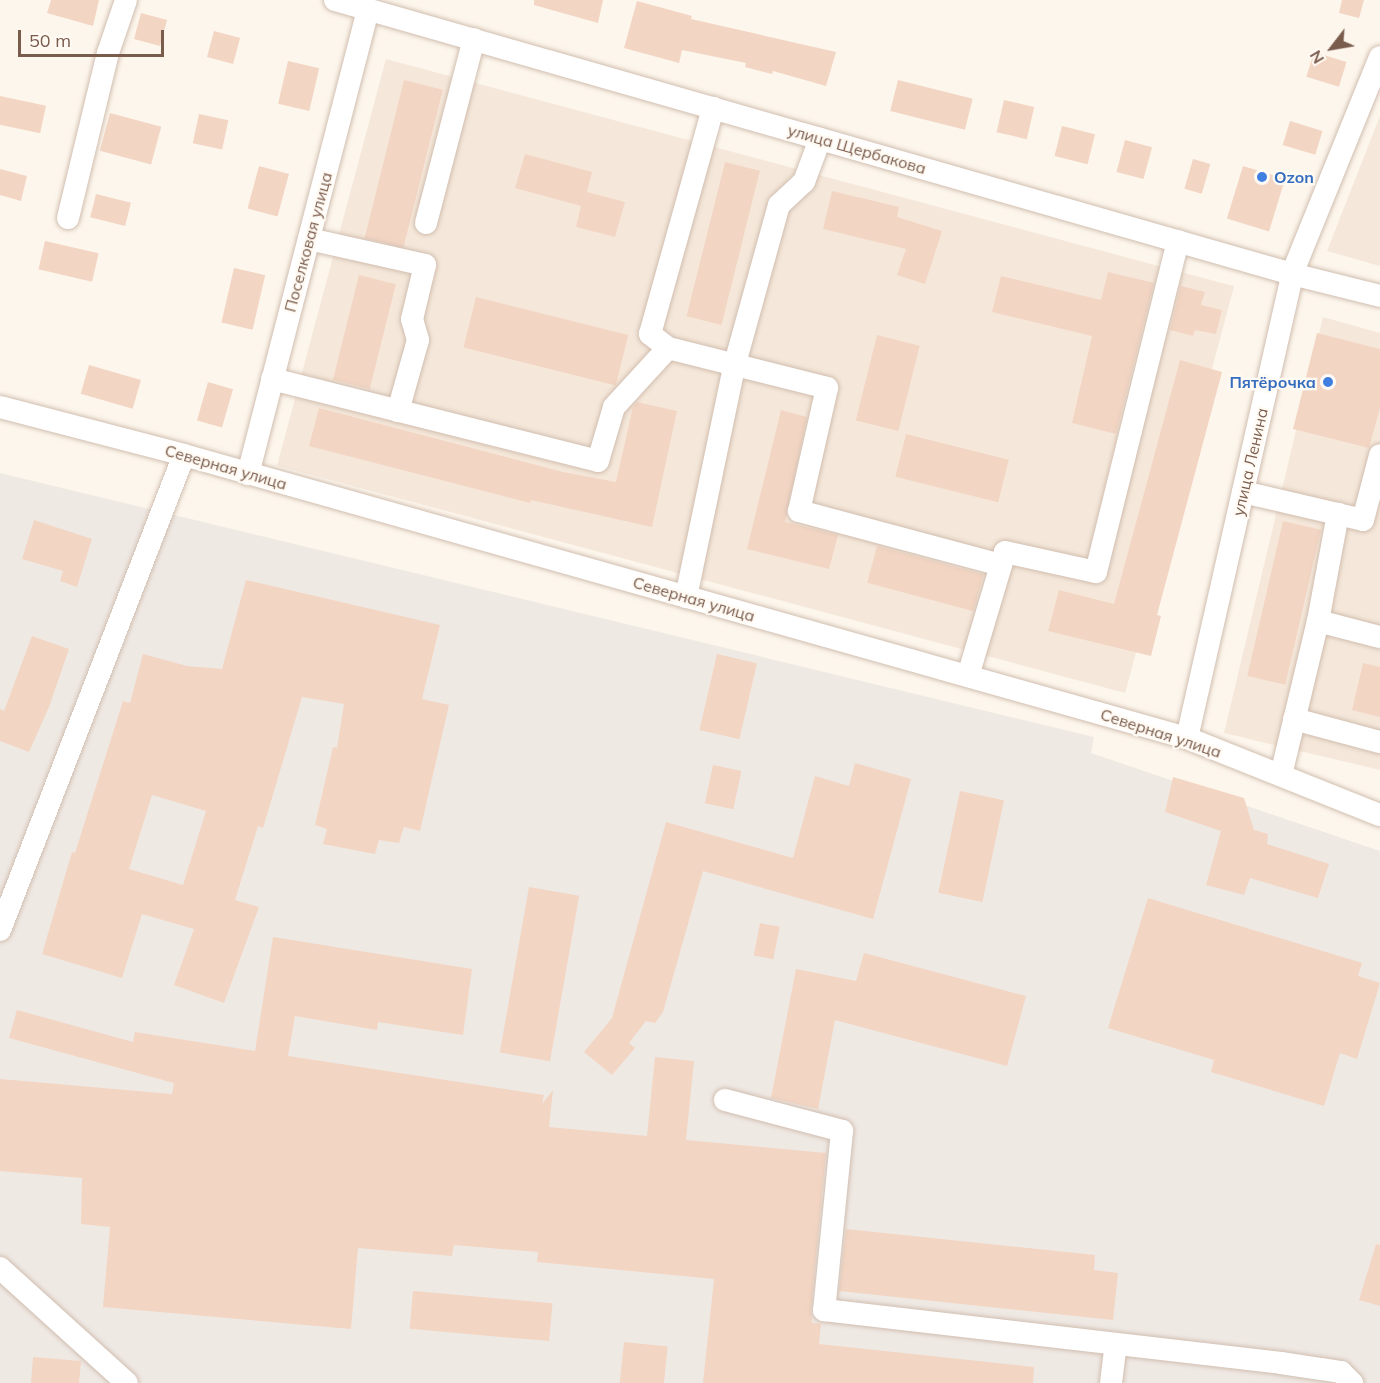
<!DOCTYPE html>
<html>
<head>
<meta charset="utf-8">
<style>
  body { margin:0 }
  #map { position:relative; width:1380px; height:1383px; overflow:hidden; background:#fdf6ec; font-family:Mulish,sans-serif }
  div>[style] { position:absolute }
  .residential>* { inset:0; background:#f5e8da; transform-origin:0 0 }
  .industrial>* { inset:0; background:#efe9e4 }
  .building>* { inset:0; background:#f3d5c3; transform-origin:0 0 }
  .roads { filter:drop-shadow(0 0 2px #d1beb0) drop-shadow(0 0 2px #d1beb0) }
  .minor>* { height:22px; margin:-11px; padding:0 11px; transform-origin:11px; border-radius:11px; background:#fff }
  .dots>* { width:16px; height:16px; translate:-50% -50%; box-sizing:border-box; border:3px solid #fffaf3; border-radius:50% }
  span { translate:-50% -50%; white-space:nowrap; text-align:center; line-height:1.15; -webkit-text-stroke:4.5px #fffaf3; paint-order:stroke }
  .street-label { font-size:16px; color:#7a5c4d }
  .shop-label { font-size:16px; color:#366cbe; font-weight:700 }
  .left { translate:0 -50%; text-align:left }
  .right { translate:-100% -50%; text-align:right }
  .north { position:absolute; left:1302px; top:18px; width:60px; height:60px; -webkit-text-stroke:4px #fffaf3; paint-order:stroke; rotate:239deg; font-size:16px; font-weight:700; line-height:24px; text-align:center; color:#7a5c4d }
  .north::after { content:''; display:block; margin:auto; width:21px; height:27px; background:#7a5c4d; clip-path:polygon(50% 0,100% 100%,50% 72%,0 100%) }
  .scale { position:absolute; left:18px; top:30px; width:146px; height:27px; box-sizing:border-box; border:3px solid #7a5c4d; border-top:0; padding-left:8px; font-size:18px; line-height:21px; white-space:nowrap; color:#7a5c4d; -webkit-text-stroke:4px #fffaf3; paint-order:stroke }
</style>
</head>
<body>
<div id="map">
  <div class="residential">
    <div style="left:386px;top:59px;width:878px;height:421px;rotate:15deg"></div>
    <div style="clip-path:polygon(1380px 116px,1380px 266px,1327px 251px)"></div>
    <div style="clip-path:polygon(1323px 317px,1380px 333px,1380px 770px,1224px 733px)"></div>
  </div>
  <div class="industrial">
    <div style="clip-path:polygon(0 473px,1094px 737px,1091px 753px,1380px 851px,1380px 1383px,0 1383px)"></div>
  </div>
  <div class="building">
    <div style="clip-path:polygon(51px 0,99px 0,93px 26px,47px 13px)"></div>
    <div style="clip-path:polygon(534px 0,603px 0,598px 23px,534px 5px)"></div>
    <div style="clip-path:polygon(1342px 0,1364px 0,1359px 18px,1339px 13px)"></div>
    <div style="clip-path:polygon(637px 1px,692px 16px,691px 19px,836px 52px,826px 86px,773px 71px,772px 74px,745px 67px,746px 63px,682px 50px,679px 63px,624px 48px)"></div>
    <div style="left:141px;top:13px;width:27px;height:27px;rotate:15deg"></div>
    <div style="left:214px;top:31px;width:27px;height:27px;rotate:15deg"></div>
    <div style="left:1314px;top:52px;width:34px;height:26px;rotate:17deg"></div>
    <div style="left:288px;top:61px;width:32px;height:44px;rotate:13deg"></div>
    <div style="left:404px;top:80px;width:40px;height:163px;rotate:14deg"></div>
    <div style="left:898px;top:80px;width:77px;height:32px;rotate:14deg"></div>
    <div style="left:0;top:96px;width:47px;height:28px;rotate:12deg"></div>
    <div style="left:1004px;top:100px;width:31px;height:33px;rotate:13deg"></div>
    <div style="left:110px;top:113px;width:53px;height:39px;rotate:15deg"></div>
    <div style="left:199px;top:114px;width:30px;height:30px;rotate:12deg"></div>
    <div style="left:1290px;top:121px;width:34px;height:25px;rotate:17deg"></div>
    <div style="left:1062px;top:126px;width:34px;height:31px;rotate:14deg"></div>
    <div style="left:1125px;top:140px;width:28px;height:33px;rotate:15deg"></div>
    <div style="clip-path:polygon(525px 154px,592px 172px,587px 192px,625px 202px,615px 237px,576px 227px,581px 206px,515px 188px)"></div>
    <div style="left:1193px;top:159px;width:18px;height:31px;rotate:16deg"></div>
    <div style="left:725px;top:162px;width:36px;height:159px;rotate:14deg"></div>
    <div style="left:259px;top:166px;width:31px;height:44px;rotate:15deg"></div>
    <div style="left:1243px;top:166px;width:44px;height:55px;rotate:17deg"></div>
    <div style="clip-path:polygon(0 169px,27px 176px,21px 201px,0 195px)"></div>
    <div style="clip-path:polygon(832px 191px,899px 207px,897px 217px,942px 231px,925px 284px,897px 275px,906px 249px,823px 229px)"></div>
    <div style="left:96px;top:194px;width:36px;height:24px;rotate:14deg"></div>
    <div style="left:45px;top:241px;width:55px;height:29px;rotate:13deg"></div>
    <div style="left:234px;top:268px;width:32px;height:56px;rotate:13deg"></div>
    <div style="clip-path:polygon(1108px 272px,1154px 283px,1116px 434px,1072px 423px,1092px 336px,992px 312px,1001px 276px,1101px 300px)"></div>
    <div style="left:359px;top:275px;width:38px;height:108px;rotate:14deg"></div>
    <div style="clip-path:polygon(1181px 286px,1205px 292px,1201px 305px,1222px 310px,1216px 334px,1195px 330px,1193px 336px,1170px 330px)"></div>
    <div style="left:476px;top:297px;width:157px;height:52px;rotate:14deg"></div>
    <div style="clip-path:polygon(1317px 333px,1380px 349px,1380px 408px,1369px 448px,1293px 429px)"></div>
    <div style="left:877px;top:335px;width:44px;height:88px;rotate:14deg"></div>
    <div style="clip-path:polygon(1180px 360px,1222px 372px,1157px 615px,1161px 616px,1151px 656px,1048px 631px,1059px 590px,1114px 604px)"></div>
    <div style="left:89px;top:365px;width:54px;height:30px;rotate:16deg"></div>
    <div style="left:208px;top:382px;width:26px;height:40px;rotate:16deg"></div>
    <div style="clip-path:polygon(637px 402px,677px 411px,652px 527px,531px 500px,530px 503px,309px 446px,319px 408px,563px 472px,616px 482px,633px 407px)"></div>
    <div style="clip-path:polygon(781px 410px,807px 417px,785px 522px,838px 535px,829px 569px,747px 549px)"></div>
    <div style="left:906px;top:434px;width:106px;height:44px;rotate:14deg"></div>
    <div style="clip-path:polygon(34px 520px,92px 539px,77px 587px,60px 581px,63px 571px,22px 559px)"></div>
    <div style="left:1283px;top:521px;width:39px;height:159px;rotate:13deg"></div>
    <div style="left:877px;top:546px;width:110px;height:38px;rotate:15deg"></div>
    <div style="clip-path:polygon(evenodd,246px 580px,440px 625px,422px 699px,449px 705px,420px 831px,404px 827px,399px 843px,379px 840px,375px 854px,323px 844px,327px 829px,315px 825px,333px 747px,337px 748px,344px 704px,302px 697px,263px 828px,258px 826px,235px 900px,259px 907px,224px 1003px,174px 985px,194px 929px,142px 914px,122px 978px,42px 954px,72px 852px,75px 853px,123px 701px,130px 703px,143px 654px,187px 666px,222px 669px,246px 580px,152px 795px,206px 811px,183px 885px,129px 869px,152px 795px)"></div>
    <div style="clip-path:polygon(32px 636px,69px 649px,49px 707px,29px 752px,0 741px,0 709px,4px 711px)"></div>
    <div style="left:717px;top:654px;width:41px;height:78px;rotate:13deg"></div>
    <div style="clip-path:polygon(1363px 663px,1380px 667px,1380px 717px,1352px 710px)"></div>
    <div style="clip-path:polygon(855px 763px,911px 779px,873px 919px,703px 871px,663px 1012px,655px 1023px,646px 1021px,629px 1043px,635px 1048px,612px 1075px,584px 1052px,612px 1018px,666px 822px,793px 858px,815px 776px,849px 786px)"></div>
    <div style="left:713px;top:765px;width:29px;height:39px;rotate:12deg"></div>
    <div style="clip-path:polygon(1173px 777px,1244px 798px,1254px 830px,1268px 834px,1267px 844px,1329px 864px,1318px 898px,1250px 878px,1244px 895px,1206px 885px,1221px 831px,1165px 812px)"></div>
    <div style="left:960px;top:791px;width:45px;height:104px;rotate:12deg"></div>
    <div style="left:529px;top:887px;width:51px;height:168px;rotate:10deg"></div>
    <div style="clip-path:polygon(1148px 898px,1362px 963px,1358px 976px,1380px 983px,1357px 1059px,1340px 1053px,1324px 1106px,1211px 1072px,1214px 1060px,1108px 1028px)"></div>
    <div style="left:760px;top:923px;width:20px;height:33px;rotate:11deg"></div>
    <div style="clip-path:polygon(273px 937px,472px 969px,463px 1035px,378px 1022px,377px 1030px,295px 1016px,288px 1056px,544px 1095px,542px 1104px,553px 1090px,549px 1127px,647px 1136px,655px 1057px,694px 1061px,686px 1140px,826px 1153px,811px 1309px,812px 1323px,821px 1324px,819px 1344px,1034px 1367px,1033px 1383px,703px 1383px,714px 1279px,537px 1262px,538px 1252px,454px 1245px,452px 1256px,358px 1248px,351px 1329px,103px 1307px,110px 1227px,81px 1224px,82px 1178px,0 1171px,0 1079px,172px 1094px,174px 1083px,9px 1038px,17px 1010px,133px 1042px,135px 1032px,255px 1051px)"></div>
    <div style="clip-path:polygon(864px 953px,1026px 996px,1007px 1066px,835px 1020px,818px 1109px,771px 1098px,796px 969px,856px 981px)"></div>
    <div style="clip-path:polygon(846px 1229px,1095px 1255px,1094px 1270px,1118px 1273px,1113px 1320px,839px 1291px)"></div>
    <div style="clip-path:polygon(1376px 1244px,1380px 1245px,1380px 1306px,1359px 1300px)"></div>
    <div style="left:413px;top:1291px;width:140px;height:38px;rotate:5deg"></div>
    <div style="left:624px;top:1342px;width:44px;height:41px;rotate:6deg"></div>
    <div style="clip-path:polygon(33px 1357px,81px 1361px,79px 1383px,31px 1383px)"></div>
  </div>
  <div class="roads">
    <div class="minor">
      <div style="left:335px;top:0;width:995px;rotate:15.98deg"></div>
      <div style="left:1292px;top:274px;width:91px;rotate:14deg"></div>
      <div style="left:68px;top:218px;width:170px;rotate:-76.4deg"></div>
      <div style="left:108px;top:53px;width:56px;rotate:-71.2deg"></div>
      <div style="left:426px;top:223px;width:190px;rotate:-75.4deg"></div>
      <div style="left:309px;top:239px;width:119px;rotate:12.6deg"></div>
      <div style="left:425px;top:265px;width:56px;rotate:103.5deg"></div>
      <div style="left:412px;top:319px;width:22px;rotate:74deg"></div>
      <div style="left:418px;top:340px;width:74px;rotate:105.7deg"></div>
      <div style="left:668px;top:348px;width:23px;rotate:-142deg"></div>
      <div style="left:650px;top:334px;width:235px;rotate:-74.4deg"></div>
      <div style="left:272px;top:379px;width:336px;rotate:14.1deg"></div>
      <div style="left:598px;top:461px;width:56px;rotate:-73.5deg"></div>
      <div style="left:614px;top:407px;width:80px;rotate:-47.5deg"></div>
      <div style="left:668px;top:348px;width:164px;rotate:14.1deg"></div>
      <div style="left:827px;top:388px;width:126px;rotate:102.8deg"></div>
      <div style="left:799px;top:511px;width:209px;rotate:15deg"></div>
      <div style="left:0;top:407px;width:190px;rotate:14.6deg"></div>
      <div style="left:184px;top:455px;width:1042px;rotate:15.76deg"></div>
      <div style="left:1187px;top:738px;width:208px;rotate:21.8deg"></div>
      <div style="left:248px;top:474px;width:479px;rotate:-75.5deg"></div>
      <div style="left:1243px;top:492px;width:123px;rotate:13.1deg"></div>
      <div style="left:1363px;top:520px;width:67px;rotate:-75.3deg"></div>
      <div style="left:686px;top:597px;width:235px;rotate:-78.2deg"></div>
      <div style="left:734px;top:367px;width:168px;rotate:-74.5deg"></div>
      <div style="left:779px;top:205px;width:34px;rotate:-43deg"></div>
      <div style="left:804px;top:182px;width:46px;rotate:-69.6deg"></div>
      <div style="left:1318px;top:621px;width:109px;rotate:-79.4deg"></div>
      <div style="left:968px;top:676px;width:129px;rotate:-73.4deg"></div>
      <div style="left:1005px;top:552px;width:93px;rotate:12.4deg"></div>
      <div style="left:1096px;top:572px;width:341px;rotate:-76.1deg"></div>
      <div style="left:1294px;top:719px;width:89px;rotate:15deg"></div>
      <div style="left:1187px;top:738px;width:476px;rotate:-77.2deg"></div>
      <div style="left:1292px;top:274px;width:234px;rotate:-67.9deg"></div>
      <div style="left:1281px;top:775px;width:158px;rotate:-76.5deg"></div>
      <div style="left:1318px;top:621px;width:64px;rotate:14.5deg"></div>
      <div style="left:0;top:930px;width:509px;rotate:-68.83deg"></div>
      <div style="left:725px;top:1100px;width:121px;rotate:14.8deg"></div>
      <div style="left:842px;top:1131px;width:180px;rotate:95.7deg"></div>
      <div style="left:824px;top:1310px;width:460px;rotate:6.6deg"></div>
      <div style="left:1281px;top:1363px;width:61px;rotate:8.5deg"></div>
      <div style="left:1341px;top:1372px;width:16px;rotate:45deg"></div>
      <div style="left:0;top:1268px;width:171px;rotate:42.2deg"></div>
      <div style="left:1111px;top:1383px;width:39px;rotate:-83deg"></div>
    </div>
  </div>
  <div class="dots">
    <div style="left:1262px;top:177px;background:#3f7fe0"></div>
    <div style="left:1328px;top:382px;background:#3f7fe0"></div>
  </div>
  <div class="street-label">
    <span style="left:857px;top:149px;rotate:16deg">улица Щербакова</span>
    <span style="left:308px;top:242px;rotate:-75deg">Поселковая улица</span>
    <span style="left:1250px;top:462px;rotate:-77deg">улица Ленина</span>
    <span style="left:226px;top:467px;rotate:16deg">Северная улица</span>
    <span style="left:694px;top:599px;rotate:16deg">Северная улица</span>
    <span style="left:1161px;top:733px;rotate:18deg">Северная улица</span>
  </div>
  <div class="shop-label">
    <span class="left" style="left:1274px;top:177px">Ozon</span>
    <span class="right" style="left:1316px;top:382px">Пятёрочка</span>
  </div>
  <div class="north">N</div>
  <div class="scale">50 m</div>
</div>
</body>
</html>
